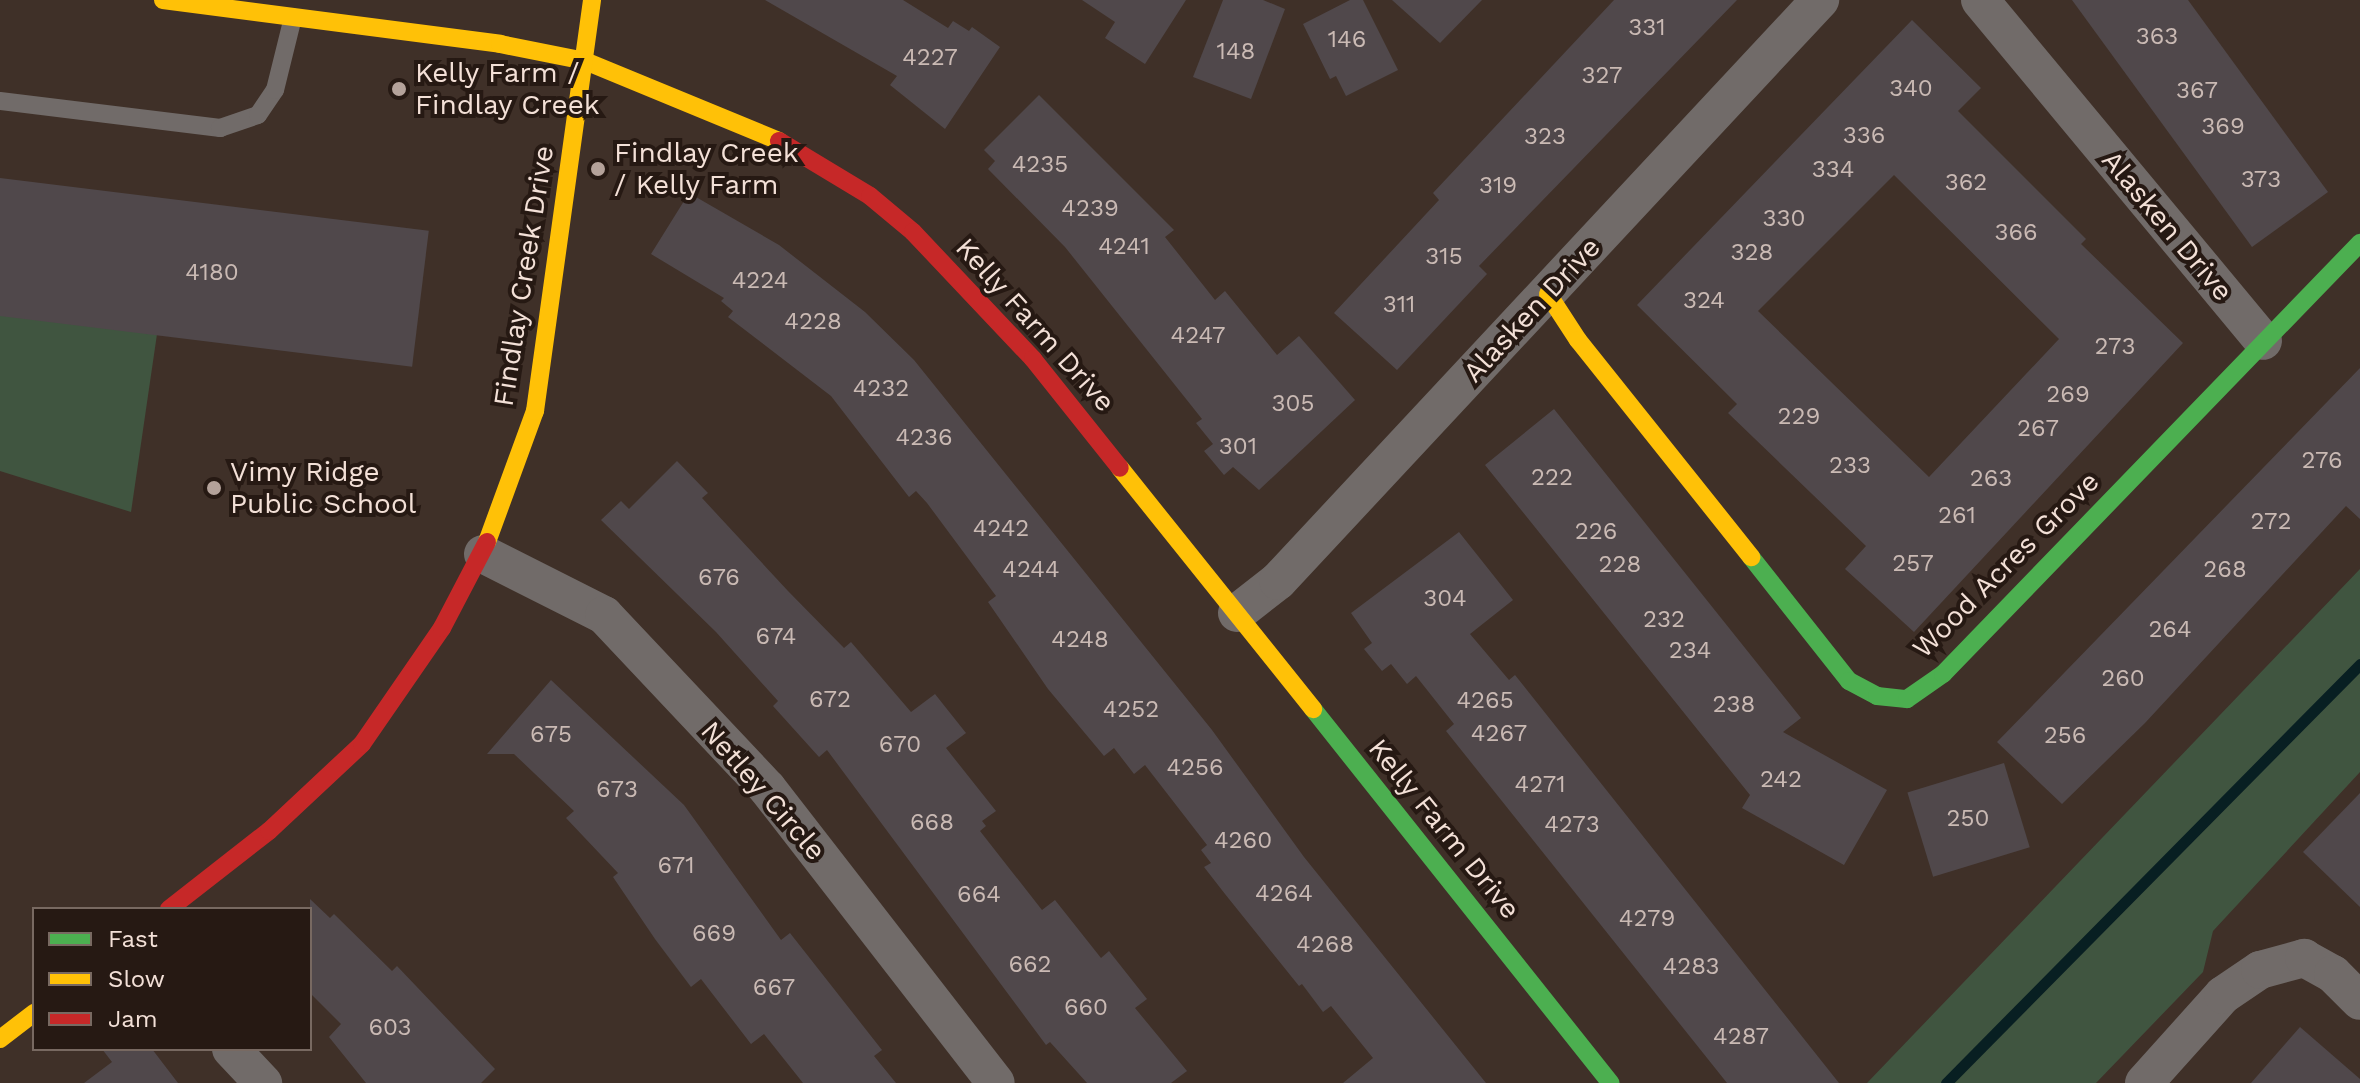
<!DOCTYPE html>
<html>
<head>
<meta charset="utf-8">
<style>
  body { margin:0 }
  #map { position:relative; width:2360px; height:1083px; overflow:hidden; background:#3f3028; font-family:"Work Sans",sans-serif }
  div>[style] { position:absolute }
  .green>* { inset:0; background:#405540 }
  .stream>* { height:11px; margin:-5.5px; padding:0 5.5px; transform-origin:5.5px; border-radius:5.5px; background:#081f22 }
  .building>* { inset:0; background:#50484b; transform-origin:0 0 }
  .lane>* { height:18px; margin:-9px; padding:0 9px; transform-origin:9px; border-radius:9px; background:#716b69 }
  .street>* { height:38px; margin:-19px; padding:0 19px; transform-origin:19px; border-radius:19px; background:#716b69 }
  .fast>* { height:18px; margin:-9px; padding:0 9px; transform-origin:9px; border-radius:9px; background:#4caf50 }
  .slow>* { height:18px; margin:-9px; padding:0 9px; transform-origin:9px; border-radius:9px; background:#ffc107 }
  .jam>* { height:18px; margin:-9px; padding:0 9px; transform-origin:9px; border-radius:9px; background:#c62828 }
  .dots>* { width:22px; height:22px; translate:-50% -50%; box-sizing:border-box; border:4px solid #261913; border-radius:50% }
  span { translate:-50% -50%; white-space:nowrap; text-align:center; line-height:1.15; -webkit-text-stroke:8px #261913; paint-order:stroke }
  .number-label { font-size:24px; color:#cabab4 }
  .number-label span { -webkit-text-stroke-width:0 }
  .poi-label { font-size:28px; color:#f3e0d7 }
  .left { translate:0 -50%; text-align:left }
  .street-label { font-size:28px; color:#f3e0d7 }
  .legend { position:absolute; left:32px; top:907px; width:280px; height:144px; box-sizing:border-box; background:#261913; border:2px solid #786961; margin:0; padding:10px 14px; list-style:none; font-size:24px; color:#f3e0d7 }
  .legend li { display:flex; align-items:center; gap:16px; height:40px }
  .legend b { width:40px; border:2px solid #786961 }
</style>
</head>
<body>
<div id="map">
  <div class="green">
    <div style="clip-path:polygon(0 314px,157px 334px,131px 512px,0 471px)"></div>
    <div style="clip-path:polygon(2360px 569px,2360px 772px,2213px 931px,2203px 972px,2096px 1083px,1867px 1083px)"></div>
  </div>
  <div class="stream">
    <div style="left:1946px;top:1083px;width:589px;rotate:-45.34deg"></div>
  </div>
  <div class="building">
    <div style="clip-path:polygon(765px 0,903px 0,948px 28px,953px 21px,969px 31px,972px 27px,1000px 47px,945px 129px,890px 85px,897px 76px)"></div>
    <div style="clip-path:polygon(1082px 0,1186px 0,1145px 64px,1105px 38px,1115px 22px)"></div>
    <div style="clip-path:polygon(1223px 0,1263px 0,1285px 9px,1251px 99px,1193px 77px)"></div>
    <div style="clip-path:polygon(1350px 0,1363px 0,1398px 70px,1346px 96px,1336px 76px,1330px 79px,1303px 24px)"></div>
    <div style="clip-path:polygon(1392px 0,1482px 0,1440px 43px)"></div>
    <div style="clip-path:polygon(1614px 0,1737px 0,1479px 266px,1487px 274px,1397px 370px,1334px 313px,1439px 200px,1433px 193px)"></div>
    <div style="clip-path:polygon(2072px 0,2188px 0,2328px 192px,2252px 247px)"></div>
    <div style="clip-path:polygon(evenodd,1912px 20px,1981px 88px,1958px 111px,2086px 239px,2081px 244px,2183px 343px,1914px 632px,1845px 569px,1866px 546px,1728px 413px,1737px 404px,1637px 305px,1912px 20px,1894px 175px,2059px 339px,1929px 477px,1758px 311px,1894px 175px)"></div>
    <div style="clip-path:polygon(1039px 95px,1174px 230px,1165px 237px,1215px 300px,1225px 291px,1277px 355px,1299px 336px,1355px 400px,1259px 490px,1233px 467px,1224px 475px,1204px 451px,1213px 444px,1196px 423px,1202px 419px,1065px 247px,988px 169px,995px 161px,984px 150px)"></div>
    <div style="left:0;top:178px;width:432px;height:137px;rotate:7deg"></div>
    <div style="clip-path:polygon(689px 193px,779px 245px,865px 312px,914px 360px,1212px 730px,1304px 857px,1486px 1083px,1343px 1083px,1373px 1058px,1331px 1006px,1323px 1012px,1302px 984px,1299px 986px,1225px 894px,1204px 867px,1211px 863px,1201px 850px,1207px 845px,1145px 765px,1134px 774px,1114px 748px,1104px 756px,1048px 689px,988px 602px,996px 596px,927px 503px,916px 491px,909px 497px,831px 396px,728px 317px,733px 311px,721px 301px,724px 298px,651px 254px)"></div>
    <div style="clip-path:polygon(2360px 368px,2360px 519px,2346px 506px,2145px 723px,2062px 804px,1997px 742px)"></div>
    <div style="clip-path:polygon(1554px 409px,1801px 718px,1783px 732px,1887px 790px,1844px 865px,1742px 808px,1750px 795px,1485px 465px)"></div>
    <div style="clip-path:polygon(677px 461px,708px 493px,702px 498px,788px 591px,844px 648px,851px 642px,911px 712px,935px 694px,966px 733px,946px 748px,996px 811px,982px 821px,986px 826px,980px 831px,1042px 910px,1055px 900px,1101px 958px,1109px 951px,1147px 999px,1135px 1008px,1187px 1071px,1171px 1083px,1087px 1083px,1050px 1042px,1046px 1045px,827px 750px,819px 757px,773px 706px,778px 701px,716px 632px,601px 520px,621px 501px,629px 509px)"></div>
    <div style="clip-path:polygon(1459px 532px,1513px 600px,1470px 634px,1509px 680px,1515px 675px,1839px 1083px,1727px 1083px,1446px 731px,1454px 724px,1416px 676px,1407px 684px,1391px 664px,1382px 671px,1364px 649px,1372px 643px,1351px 613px)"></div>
    <div style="clip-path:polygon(551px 680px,684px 805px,781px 940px,790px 933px,882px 1050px,874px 1056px,896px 1083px,803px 1083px,764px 1034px,751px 1044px,701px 979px,691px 987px,655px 939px,613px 877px,618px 873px,566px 818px,574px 811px,514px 754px,487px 754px)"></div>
    <div style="left:2004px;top:763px;width:88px;height:101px;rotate:73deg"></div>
    <div style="clip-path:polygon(2360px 793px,2360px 907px,2303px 852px)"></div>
    <div style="clip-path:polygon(310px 899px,330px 918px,334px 914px,392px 971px,397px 966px,495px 1069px,481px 1083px,366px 1083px,329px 1037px,341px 1024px,310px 993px)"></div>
    <div style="clip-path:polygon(2300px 1027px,2360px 1079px,2360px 1083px,2251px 1083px)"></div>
    <div style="clip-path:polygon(102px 1049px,152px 1049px,178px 1083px,84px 1083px,112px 1062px)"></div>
  </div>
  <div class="lane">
    <div style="left:0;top:101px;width:222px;rotate:7deg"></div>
    <div style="left:220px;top:128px;width:40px;rotate:-18.9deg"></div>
    <div style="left:258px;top:115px;width:30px;rotate:-56deg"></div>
    <div style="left:275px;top:90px;width:75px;rotate:-76.1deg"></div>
  </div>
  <div class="street">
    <div style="left:1980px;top:0;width:443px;rotate:50.3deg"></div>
    <div style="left:483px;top:554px;width:136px;rotate:26.8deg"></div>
    <div style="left:604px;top:615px;width:238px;rotate:46.7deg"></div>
    <div style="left:767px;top:788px;width:373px;rotate:52.2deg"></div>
    <div style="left:1237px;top:613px;width:52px;rotate:-38deg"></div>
    <div style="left:1278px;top:581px;width:795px;rotate:-46.99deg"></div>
    <div style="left:231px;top:1049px;width:47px;rotate:46.7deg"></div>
    <div style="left:2144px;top:1083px;width:118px;rotate:-48.1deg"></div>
    <div style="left:2223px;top:995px;width:45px;rotate:-34deg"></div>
    <div style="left:2260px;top:970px;width:46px;rotate:-15.3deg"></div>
    <div style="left:2304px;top:958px;width:33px;rotate:29deg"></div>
    <div style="left:2333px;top:974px;width:38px;rotate:45deg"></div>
  </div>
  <div class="fast">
    <div style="left:1751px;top:557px;width:158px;rotate:51.7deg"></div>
    <div style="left:1849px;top:681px;width:32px;rotate:28deg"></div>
    <div style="left:1877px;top:696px;width:30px;rotate:6deg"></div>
    <div style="left:1907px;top:699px;width:44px;rotate:-34.8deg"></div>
    <div style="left:1943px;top:674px;width:600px;rotate:-45.95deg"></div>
    <div style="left:1313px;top:709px;width:478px;rotate:51.5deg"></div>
  </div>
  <div class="slow">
    <div style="left:163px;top:0;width:340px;rotate:7.4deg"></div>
    <div style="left:500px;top:44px;width:87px;rotate:11.3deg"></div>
    <div style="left:585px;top:61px;width:210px;rotate:22.4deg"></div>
    <div style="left:1548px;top:294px;width:55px;rotate:56.9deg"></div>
    <div style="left:1578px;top:340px;width:278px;rotate:51.4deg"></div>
    <div style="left:1120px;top:468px;width:309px;rotate:51.3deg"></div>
    <div style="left:487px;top:542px;width:140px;rotate:-69.9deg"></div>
    <div style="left:535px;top:411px;width:415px;rotate:-82.1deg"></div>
    <div style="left:0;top:1039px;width:43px;rotate:-37.4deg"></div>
  </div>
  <div class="jam">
    <div style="left:779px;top:141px;width:106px;rotate:31.1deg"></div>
    <div style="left:870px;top:196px;width:56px;rotate:39.9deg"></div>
    <div style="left:913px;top:232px;width:175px;rotate:46.6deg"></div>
    <div style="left:1033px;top:359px;width:139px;rotate:51.4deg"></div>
    <div style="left:169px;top:909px;width:127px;rotate:-38deg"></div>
    <div style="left:269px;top:831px;width:127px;rotate:-43.1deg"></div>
    <div style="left:362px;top:744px;width:141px;rotate:-55.4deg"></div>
    <div style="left:442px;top:628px;width:97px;rotate:-62.4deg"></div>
  </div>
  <div class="dots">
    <div style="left:399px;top:89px;background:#b4a29a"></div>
    <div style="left:598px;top:169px;background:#b4a29a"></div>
    <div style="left:214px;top:488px;background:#b4a29a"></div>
  </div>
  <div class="number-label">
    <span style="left:1647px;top:28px">331</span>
    <span style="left:2157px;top:37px">363</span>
    <span style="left:1347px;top:40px">146</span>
    <span style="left:1236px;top:52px">148</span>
    <span style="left:930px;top:58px">4227</span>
    <span style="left:1602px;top:76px">327</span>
    <span style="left:1911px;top:89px">340</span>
    <span style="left:2197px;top:91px">367</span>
    <span style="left:2223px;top:127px">369</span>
    <span style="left:1864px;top:136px">336</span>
    <span style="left:1545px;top:137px">323</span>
    <span style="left:1040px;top:165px">4235</span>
    <span style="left:1833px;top:170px">334</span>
    <span style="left:2261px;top:180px">373</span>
    <span style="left:1966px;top:183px">362</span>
    <span style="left:1498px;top:186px">319</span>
    <span style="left:1090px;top:209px">4239</span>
    <span style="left:1784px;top:219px">330</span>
    <span style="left:2016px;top:233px">366</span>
    <span style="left:1124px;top:247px">4241</span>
    <span style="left:1752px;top:253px">328</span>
    <span style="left:1444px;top:257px">315</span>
    <span style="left:212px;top:273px">4180</span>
    <span style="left:760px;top:281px">4224</span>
    <span style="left:1704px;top:301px">324</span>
    <span style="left:1399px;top:305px">311</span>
    <span style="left:813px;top:322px">4228</span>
    <span style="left:1198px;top:336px">4247</span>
    <span style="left:2115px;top:347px">273</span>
    <span style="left:881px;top:389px">4232</span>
    <span style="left:2068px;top:395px">269</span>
    <span style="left:1293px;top:404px">305</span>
    <span style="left:1799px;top:417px">229</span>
    <span style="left:2038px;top:429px">267</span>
    <span style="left:924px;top:438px">4236</span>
    <span style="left:1238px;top:447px">301</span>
    <span style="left:2322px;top:461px">276</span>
    <span style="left:1850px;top:466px">233</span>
    <span style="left:1552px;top:478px">222</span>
    <span style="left:1991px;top:479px">263</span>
    <span style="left:1957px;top:516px">261</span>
    <span style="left:2271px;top:522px">272</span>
    <span style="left:1001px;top:529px">4242</span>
    <span style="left:1596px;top:532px">226</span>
    <span style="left:1913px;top:564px">257</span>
    <span style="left:1620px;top:565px">228</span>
    <span style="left:1031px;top:570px">4244</span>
    <span style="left:2225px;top:570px">268</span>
    <span style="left:719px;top:578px">676</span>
    <span style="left:1445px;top:599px">304</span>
    <span style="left:1664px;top:620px">232</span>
    <span style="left:2170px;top:630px">264</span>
    <span style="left:776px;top:637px">674</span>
    <span style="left:1080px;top:640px">4248</span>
    <span style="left:1690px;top:651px">234</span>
    <span style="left:2123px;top:679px">260</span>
    <span style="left:830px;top:700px">672</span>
    <span style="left:1485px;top:701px">4265</span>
    <span style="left:1734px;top:705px">238</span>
    <span style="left:1131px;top:710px">4252</span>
    <span style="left:1499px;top:734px">4267</span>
    <span style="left:551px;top:735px">675</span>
    <span style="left:2065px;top:736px">256</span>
    <span style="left:900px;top:745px">670</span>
    <span style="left:1195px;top:768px">4256</span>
    <span style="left:1781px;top:780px">242</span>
    <span style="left:1540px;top:785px">4271</span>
    <span style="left:617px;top:790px">673</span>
    <span style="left:1968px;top:819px">250</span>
    <span style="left:932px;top:823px">668</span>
    <span style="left:1572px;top:825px">4273</span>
    <span style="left:1243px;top:841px">4260</span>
    <span style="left:676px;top:866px">671</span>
    <span style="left:1284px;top:894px">4264</span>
    <span style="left:979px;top:895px">664</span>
    <span style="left:1647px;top:919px">4279</span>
    <span style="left:714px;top:934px">669</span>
    <span style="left:1325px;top:945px">4268</span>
    <span style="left:1030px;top:965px">662</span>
    <span style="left:1691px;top:967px">4283</span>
    <span style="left:774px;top:988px">667</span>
    <span style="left:1086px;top:1008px">660</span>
    <span style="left:390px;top:1028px">603</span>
    <span style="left:1741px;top:1037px">4287</span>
  </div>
  <div class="poi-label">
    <span class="left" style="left:415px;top:89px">Kelly Farm /<br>Findlay Creek</span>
    <span class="left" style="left:614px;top:169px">Findlay Creek<br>/ Kelly Farm</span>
    <span class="left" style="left:230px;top:488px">Vimy Ridge<br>Public School</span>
  </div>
  <div class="street-label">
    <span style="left:2167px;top:226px;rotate:50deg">Alasken Drive</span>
    <span style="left:524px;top:276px;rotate:-81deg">Findlay Creek Drive</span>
    <span style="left:1532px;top:310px;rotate:-47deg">Alasken Drive</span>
    <span style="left:1035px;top:325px;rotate:48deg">Kelly Farm Drive</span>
    <span style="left:2006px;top:565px;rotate:-45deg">Wood Acres Grove</span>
    <span style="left:763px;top:791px;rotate:49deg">Netley Circle</span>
    <span style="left:1444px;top:829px;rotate:51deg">Kelly Farm Drive</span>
  </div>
  <ul class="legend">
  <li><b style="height:10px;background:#4caf50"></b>Fast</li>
  <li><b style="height:10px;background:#ffc107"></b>Slow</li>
  <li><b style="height:10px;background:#c62828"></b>Jam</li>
  </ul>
</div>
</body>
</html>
